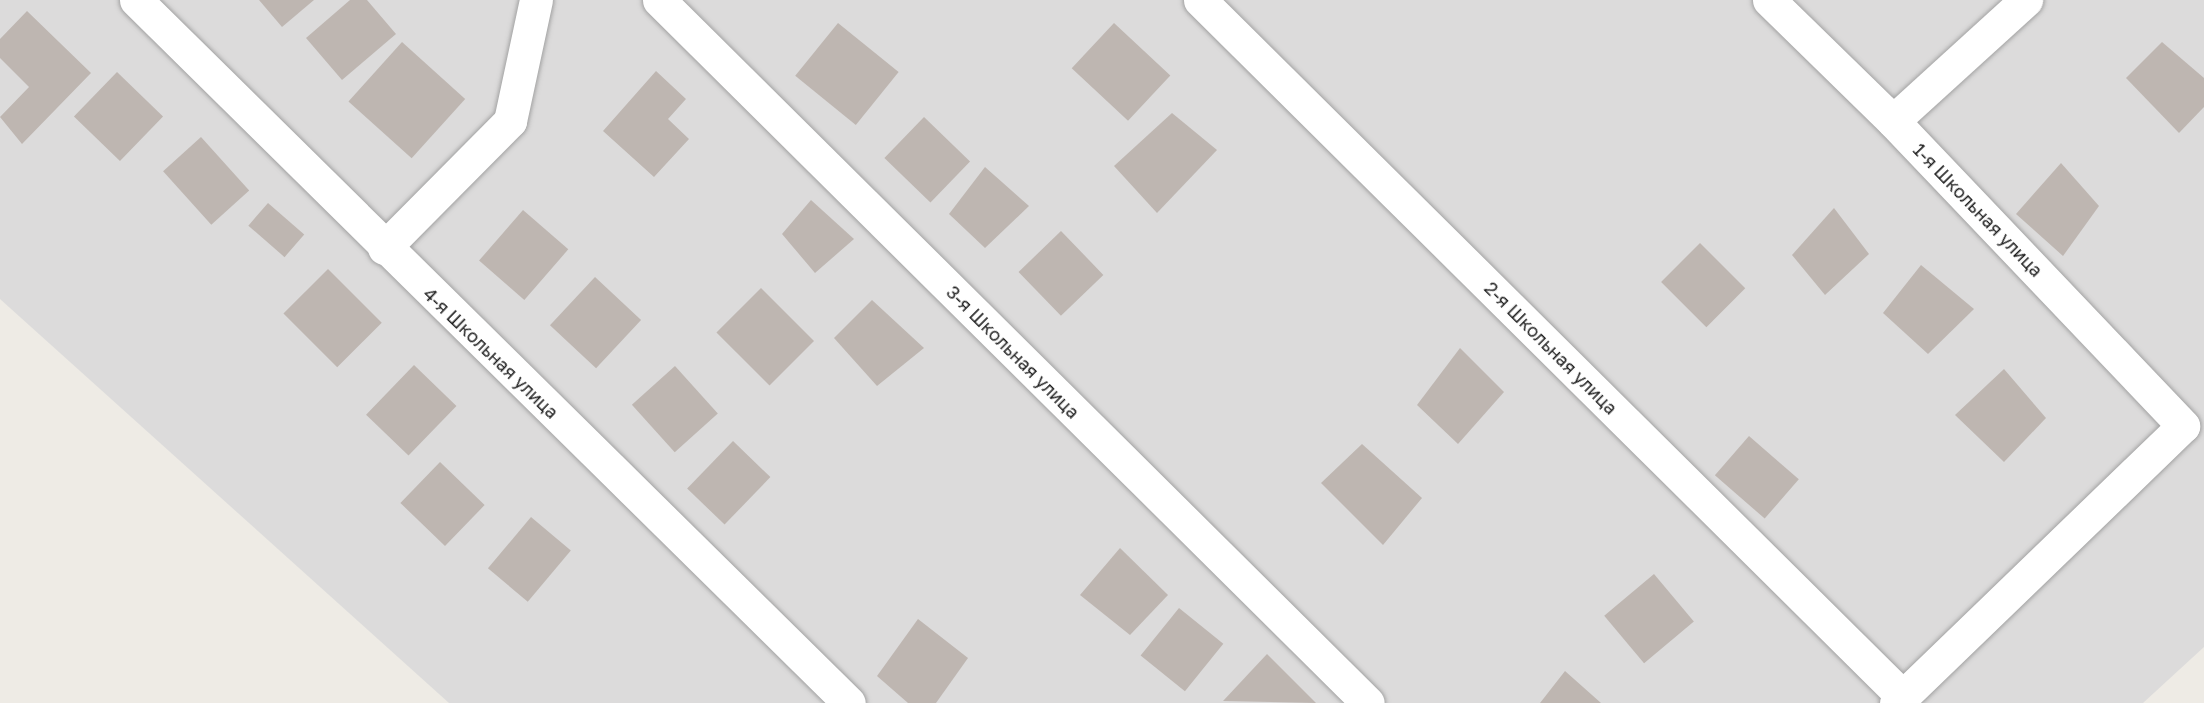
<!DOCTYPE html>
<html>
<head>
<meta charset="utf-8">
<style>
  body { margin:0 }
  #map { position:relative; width:2204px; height:703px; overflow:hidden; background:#eeebe5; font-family:"Golos Text",sans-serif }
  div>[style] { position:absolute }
  .residential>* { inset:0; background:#dcdbdb }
  .building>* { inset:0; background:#beb6b1; transform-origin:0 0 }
  .roads { filter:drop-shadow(0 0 2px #a2a2a2) drop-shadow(0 0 2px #a2a2a2) }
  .minor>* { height:33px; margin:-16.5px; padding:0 16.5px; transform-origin:16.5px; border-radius:16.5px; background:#fff }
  span { translate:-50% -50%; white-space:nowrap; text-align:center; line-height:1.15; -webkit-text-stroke:4.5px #fff; paint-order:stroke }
  .street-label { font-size:18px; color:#1e1e1e }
</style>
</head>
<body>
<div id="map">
  <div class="residential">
    <div style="clip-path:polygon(0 0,2204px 0,2204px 647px,2143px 703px,449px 703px,0 299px)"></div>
  </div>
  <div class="building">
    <div style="clip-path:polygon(259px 0,314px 0,282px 27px)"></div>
    <div style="clip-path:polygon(350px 0,367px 0,396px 34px,342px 80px,306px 38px)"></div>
    <div style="clip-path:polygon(27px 11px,91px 73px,22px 144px,0 117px,29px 87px,0 58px,0 39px)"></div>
    <div style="left:838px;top:23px;width:78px;height:68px;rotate:39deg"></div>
    <div style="left:1114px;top:23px;width:77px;height:62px;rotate:43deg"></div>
    <div style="left:402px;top:42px;width:85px;height:80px;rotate:42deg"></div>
    <div style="clip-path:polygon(2162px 42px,2204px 78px,2204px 107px,2179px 133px,2126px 78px)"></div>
    <div style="clip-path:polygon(656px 71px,686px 99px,668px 119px,689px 139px,654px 177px,603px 131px)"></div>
    <div style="left:117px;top:72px;width:64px;height:62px;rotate:44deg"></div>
    <div style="clip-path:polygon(1172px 113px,1217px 150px,1157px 213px,1114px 166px)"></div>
    <div style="left:924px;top:117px;width:64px;height:57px;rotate:44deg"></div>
    <div style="left:201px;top:137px;width:72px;height:51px;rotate:48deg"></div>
    <div style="clip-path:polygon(2061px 163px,2099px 206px,2063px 256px,2016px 214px)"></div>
    <div style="clip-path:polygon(985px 167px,1029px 206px,985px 248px,949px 214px)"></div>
    <div style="clip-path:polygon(811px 200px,854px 239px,815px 273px,782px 234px)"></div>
    <div style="left:268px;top:203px;width:48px;height:30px;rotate:41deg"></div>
    <div style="clip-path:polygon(1834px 208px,1869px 254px,1825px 295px,1792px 255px)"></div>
    <div style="left:523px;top:210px;width:60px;height:67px;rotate:41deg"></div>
    <div style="left:1061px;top:231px;width:61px;height:59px;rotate:46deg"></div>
    <div style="left:1700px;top:243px;width:64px;height:55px;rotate:45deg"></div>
    <div style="clip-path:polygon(1921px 265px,1974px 309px,1928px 354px,1883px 313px)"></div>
    <div style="left:328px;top:269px;width:76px;height:63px;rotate:45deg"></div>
    <div style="left:595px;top:277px;width:63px;height:66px;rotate:43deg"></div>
    <div style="left:761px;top:288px;width:75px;height:63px;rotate:45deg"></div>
    <div style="clip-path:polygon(872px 300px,924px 348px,877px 386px,834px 338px)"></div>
    <div style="clip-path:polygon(1460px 348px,1504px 392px,1458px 444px,1417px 405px)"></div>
    <div style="left:414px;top:365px;width:59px;height:69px;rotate:44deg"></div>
    <div style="left:675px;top:366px;width:64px;height:58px;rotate:48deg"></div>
    <div style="clip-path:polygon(2004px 369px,2046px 418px,2004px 462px,1955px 415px)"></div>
    <div style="left:1749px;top:436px;width:66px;height:52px;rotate:41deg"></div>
    <div style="left:733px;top:441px;width:52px;height:66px;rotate:44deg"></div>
    <div style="clip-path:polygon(1362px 444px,1422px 498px,1383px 545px,1321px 483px)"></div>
    <div style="left:440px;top:462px;width:62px;height:57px;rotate:44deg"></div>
    <div style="left:531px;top:517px;width:52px;height:67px;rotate:40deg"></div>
    <div style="clip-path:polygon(1120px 548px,1168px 595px,1130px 635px,1080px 595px)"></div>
    <div style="left:1654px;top:574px;width:62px;height:65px;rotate:50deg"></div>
    <div style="left:1179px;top:608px;width:57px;height:61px;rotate:39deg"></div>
    <div style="clip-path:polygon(918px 619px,968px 658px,936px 703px,908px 703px,877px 676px)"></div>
    <div style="clip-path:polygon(1267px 654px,1316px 703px,1223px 701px)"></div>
    <div style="clip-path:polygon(1565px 671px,1601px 703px,1540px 703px)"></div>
  </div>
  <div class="roads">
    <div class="minor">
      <div style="left:136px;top:0;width:1001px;rotate:44.6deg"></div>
      <div style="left:659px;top:0;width:998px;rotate:44.76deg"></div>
      <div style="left:1200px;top:0;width:989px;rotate:44.75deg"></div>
      <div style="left:1769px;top:0;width:173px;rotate:44.3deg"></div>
      <div style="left:1893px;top:121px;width:421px;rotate:46.4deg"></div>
      <div style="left:2183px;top:426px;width:399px;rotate:136deg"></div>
      <div style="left:1893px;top:121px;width:180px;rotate:-42.3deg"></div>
      <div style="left:384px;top:248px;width:179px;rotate:-45.2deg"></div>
      <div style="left:510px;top:121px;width:124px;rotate:-77.9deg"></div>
    </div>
  </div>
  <div class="street-label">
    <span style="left:1978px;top:210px;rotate:46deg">1-я Школьная улица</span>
    <span style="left:1551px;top:348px;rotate:45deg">2-я Школьная улица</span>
    <span style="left:1013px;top:352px;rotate:45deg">3-я Школьная улица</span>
    <span style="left:491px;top:353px;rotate:44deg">4-я Школьная улица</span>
  </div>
</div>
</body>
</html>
